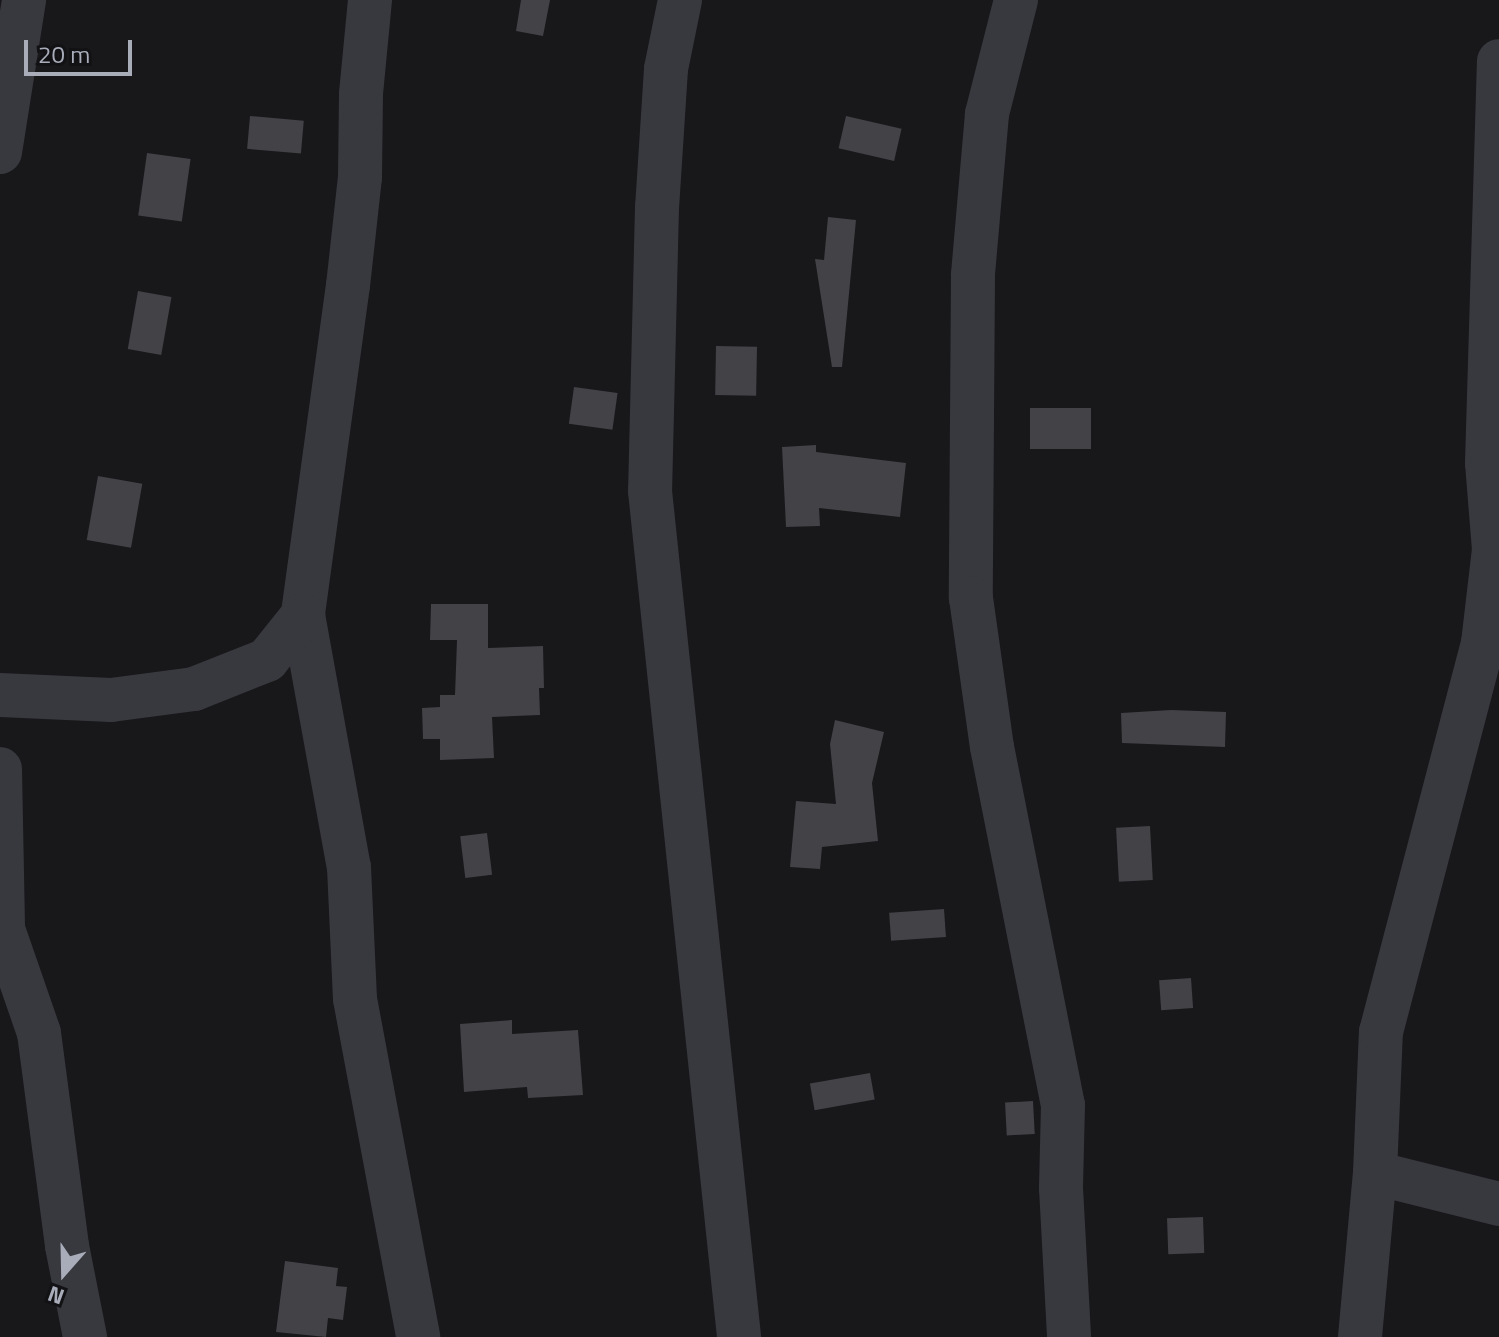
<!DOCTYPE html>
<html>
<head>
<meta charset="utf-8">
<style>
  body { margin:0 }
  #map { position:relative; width:1499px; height:1337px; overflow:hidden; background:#18171a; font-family:"Titillium Web",sans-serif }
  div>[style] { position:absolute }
  .building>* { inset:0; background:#424247; transform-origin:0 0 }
  .minor>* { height:44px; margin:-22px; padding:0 22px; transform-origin:22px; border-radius:22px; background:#38393f }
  span { translate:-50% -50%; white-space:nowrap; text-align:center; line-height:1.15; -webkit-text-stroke:7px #121215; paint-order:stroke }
  .north { position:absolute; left:24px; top:1233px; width:80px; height:80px; -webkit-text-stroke:6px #121215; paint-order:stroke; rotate:200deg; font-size:22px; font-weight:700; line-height:32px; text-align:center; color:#a9adba }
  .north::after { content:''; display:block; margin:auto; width:28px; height:36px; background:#a9adba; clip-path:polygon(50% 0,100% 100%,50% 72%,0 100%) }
  .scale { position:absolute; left:24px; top:40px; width:108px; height:36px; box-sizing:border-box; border:4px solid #a9adba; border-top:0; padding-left:10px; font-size:24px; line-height:28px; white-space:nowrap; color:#a9adba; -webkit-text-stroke:6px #121215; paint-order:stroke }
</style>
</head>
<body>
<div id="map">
  <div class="building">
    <div style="clip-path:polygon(521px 0,550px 0,543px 36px,516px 31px)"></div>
    <div style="left:250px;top:116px;width:54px;height:33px;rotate:5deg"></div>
    <div style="left:846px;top:116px;width:57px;height:33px;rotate:13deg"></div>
    <div style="left:147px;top:153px;width:44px;height:63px;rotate:8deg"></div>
    <div style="clip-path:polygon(828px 217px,856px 220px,842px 367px,832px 367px,815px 259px,824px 260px)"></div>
    <div style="left:138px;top:291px;width:34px;height:59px;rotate:10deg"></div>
    <div style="left:716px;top:346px;width:41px;height:49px;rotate:1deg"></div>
    <div style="left:574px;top:387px;width:44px;height:37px;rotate:8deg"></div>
    <div style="left:1091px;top:408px;width:41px;height:61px;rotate:90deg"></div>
    <div style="clip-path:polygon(816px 445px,816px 452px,906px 463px,900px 517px,819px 508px,820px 526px,786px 527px,782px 447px)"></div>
    <div style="left:98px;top:476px;width:45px;height:65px;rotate:10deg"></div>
    <div style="clip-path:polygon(431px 604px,488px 604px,488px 648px,543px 646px,544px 688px,539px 688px,540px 715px,492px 717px,494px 758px,440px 760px,440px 739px,423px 739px,422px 708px,440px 707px,440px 695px,455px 695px,457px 640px,430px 640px)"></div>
    <div style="clip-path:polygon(1171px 710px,1226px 712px,1225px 747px,1122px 743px,1121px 713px)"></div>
    <div style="clip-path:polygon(835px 720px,884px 732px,872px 783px,878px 841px,822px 847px,820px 869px,790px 867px,796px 801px,836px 804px,830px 744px)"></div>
    <div style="left:1150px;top:826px;width:54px;height:34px;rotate:87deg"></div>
    <div style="left:487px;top:833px;width:42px;height:27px;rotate:83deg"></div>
    <div style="left:944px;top:909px;width:28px;height:55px;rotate:86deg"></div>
    <div style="left:1191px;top:978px;width:30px;height:32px;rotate:86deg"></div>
    <div style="clip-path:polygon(512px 1020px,512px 1034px,578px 1030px,583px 1095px,528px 1098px,527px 1087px,464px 1092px,460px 1024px)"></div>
    <div style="left:870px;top:1073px;width:27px;height:61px;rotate:80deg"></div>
    <div style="left:1033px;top:1101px;width:33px;height:28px;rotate:87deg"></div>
    <div style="left:1203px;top:1217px;width:36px;height:36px;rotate:88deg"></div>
    <div style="clip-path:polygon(285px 1261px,338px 1268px,336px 1286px,347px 1287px,343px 1320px,328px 1318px,326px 1337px,276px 1332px)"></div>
  </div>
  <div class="minor">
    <div style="left:370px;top:0;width:94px;rotate:95.5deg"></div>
    <div style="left:361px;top:94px;width:83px;rotate:90.7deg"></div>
    <div style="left:360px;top:177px;width:109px;rotate:96.3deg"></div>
    <div style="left:348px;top:285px;width:333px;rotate:97.8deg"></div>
    <div style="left:303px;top:615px;width:256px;rotate:79.7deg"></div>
    <div style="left:349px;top:867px;width:132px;rotate:87.4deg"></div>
    <div style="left:355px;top:999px;width:344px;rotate:79.4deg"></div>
    <div style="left:680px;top:0;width:70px;rotate:101.5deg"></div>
    <div style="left:666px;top:69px;width:138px;rotate:93.7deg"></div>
    <div style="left:657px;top:207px;width:284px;rotate:91.4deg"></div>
    <div style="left:650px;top:491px;width:851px;rotate:83.99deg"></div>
    <div style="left:1016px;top:0;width:118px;rotate:104.3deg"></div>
    <div style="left:987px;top:114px;width:162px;rotate:95deg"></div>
    <div style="left:973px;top:275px;width:323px;rotate:90.4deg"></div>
    <div style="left:971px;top:598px;width:150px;rotate:82deg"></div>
    <div style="left:992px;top:747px;width:365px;rotate:78.8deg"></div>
    <div style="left:1063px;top:1105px;width:83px;rotate:91.4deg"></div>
    <div style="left:1061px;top:1188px;width:149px;rotate:86.9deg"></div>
    <div style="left:0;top:152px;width:154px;rotate:-81deg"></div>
    <div style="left:0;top:695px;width:111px;rotate:2.6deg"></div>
    <div style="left:111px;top:700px;width:84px;rotate:-7.5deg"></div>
    <div style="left:194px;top:689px;width:79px;rotate:-21.7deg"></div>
    <div style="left:267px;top:660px;width:58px;rotate:-51.3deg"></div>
    <div style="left:0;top:769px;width:160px;rotate:88.9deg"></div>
    <div style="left:3px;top:929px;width:110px;rotate:70.9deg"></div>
    <div style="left:39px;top:1033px;width:215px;rotate:82.5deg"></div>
    <div style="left:67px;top:1246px;width:93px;rotate:78.8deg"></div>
    <div style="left:1375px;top:1173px;width:128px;rotate:14deg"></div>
    <div style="left:1360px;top:1337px;width:165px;rotate:-84.8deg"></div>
    <div style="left:1375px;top:1173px;width:141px;rotate:-87.6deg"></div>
    <div style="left:1381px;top:1032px;width:402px;rotate:-75.3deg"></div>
    <div style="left:1483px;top:643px;width:94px;rotate:-83.3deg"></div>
    <div style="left:1494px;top:550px;width:87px;rotate:-94.6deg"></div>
    <div style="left:1487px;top:463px;width:402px;rotate:-88.3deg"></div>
  </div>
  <div class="north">N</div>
  <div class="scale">20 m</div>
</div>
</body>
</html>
